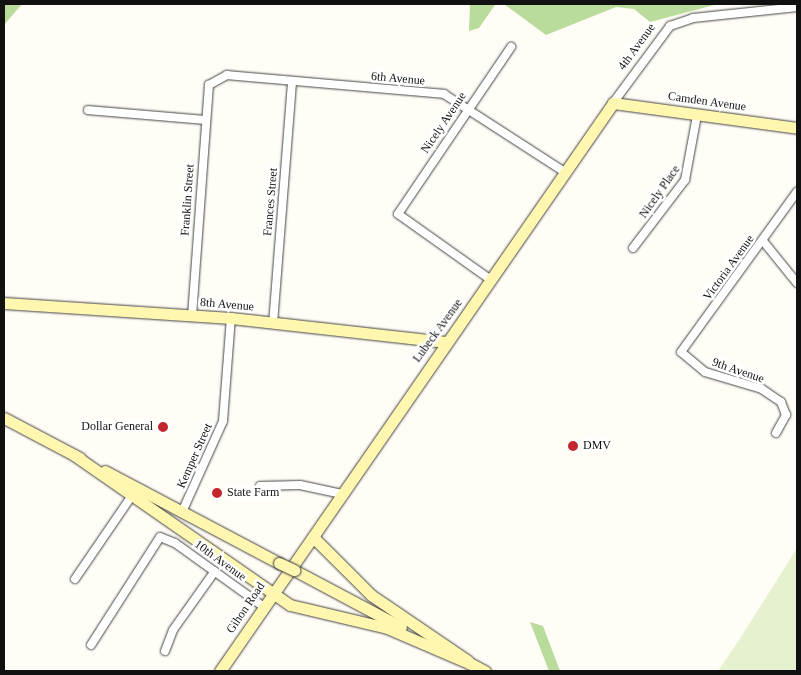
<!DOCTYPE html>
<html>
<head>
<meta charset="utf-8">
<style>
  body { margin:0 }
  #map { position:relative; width:801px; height:675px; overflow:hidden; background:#fffdf5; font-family:"Times New Roman",serif }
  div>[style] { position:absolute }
  .forest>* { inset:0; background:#b9dc9c }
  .pitch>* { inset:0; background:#e6f2cf }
  .roads { filter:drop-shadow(0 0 1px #444) drop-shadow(0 0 1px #444) }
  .street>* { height:8px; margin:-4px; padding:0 4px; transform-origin:4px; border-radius:4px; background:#fff }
  .secondary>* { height:11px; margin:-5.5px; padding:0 5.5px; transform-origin:5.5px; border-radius:5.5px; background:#fff6b0 }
  .bridges { filter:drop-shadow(0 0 1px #333) drop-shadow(0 0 1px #333) }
  .secondary-bridge>* { height:11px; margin:-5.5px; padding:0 5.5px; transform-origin:5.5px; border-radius:5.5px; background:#fff6b0 }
  .dots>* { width:14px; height:14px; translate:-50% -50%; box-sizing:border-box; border:2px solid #fff; border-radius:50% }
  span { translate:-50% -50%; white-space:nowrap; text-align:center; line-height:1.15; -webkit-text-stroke:5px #fff; paint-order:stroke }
  .street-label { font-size:12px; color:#111 }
  .poi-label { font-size:12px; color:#111 }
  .right { translate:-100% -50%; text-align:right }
  .left { translate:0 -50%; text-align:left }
  .frame { position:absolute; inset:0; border:5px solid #111; pointer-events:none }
</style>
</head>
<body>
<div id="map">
  <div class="forest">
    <div style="clip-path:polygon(4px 4px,22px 4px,4px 25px)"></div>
    <div style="clip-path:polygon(470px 4px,501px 4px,495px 5px,479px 28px,469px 31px)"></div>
    <div style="clip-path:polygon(504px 4px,718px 4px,650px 22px,634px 9px,616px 7px,546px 35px)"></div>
    <div style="clip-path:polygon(530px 622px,543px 626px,560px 671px,549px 671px)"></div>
  </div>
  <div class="pitch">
    <div style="clip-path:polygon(797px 548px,797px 671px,718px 671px,741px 637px)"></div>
  </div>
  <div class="roads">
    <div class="street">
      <div style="left:613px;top:103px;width:96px;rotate:-53.5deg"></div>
      <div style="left:670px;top:26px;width:24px;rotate:-19deg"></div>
      <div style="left:693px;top:18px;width:105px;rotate:-6deg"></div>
      <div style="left:88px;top:110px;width:117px;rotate:4.9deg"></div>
      <div style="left:763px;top:241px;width:54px;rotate:51deg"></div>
      <div style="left:633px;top:248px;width:86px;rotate:-52.6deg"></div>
      <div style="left:685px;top:180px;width:66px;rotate:-79.5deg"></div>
      <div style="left:491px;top:280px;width:114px;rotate:-144.6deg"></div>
      <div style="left:398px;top:214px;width:202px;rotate:-55.9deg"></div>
      <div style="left:192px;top:316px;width:232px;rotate:-85.8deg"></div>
      <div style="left:209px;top:85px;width:21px;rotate:-29deg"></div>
      <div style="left:227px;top:75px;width:218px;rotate:5deg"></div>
      <div style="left:444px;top:94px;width:145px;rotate:32.9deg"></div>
      <div style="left:273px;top:324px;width:243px;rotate:-85.5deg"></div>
      <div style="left:776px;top:433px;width:21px;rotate:-61deg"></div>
      <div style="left:786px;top:415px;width:14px;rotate:-111deg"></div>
      <div style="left:781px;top:402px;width:23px;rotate:-146deg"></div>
      <div style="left:762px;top:389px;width:59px;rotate:-163.4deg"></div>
      <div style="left:705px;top:372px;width:31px;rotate:-140deg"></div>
      <div style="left:681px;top:352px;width:198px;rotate:-54.1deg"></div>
      <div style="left:260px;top:486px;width:40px;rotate:-1.4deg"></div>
      <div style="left:300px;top:485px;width:43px;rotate:12.1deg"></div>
      <div style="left:182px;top:512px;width:100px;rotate:-65.7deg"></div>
      <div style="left:223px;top:421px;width:103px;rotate:-85.6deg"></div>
      <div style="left:75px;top:579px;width:99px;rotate:-55.7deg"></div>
      <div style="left:91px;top:645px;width:128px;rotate:-57.4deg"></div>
      <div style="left:160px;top:537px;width:16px;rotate:22deg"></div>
      <div style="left:175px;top:543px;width:110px;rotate:35.7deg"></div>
      <div style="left:165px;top:651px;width:22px;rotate:-69deg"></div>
      <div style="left:173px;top:630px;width:72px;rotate:-54.6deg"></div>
    </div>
    <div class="secondary">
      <div style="left:4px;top:303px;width:227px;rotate:3.8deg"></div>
      <div style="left:231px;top:318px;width:216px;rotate:6.4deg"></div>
      <div style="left:4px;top:418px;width:86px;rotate:27.8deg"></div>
      <div style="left:74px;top:455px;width:263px;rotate:34.8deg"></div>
      <div style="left:290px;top:605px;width:100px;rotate:13.3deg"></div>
      <div style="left:387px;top:628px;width:91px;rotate:23.2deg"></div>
      <div style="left:105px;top:471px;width:197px;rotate:27.9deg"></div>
      <div style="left:313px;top:537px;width:82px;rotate:45deg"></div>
      <div style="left:371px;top:595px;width:117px;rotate:34.2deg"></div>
      <div style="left:294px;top:570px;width:121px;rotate:28deg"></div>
      <div style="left:464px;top:660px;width:24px;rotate:28deg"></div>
      <div style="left:220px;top:671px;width:691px;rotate:-55.32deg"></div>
      <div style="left:613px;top:103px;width:186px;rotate:7.7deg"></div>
    </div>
  </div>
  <div class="bridges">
    <div class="secondary-bridge">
      <div style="left:279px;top:563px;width:17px;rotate:25deg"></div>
    </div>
  </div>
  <div class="dots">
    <div style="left:163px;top:427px;background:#c4262e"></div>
    <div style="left:573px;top:446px;background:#c4262e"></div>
    <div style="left:217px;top:493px;background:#c4262e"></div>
  </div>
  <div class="street-label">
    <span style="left:637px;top:47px;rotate:-54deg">4th Avenue</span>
    <span style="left:398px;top:79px;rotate:5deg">6th Avenue</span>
    <span style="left:707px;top:102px;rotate:8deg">Camden Avenue</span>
    <span style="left:444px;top:123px;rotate:-56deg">Nicely Avenue</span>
    <span style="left:660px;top:192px;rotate:-55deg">Nicely Place</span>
    <span style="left:188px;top:200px;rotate:-86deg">Franklin Street</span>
    <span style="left:271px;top:202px;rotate:-85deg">Frances Street</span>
    <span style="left:729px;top:268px;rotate:-54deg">Victoria Avenue</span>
    <span style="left:227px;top:305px;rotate:5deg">8th Avenue</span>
    <span style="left:438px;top:331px;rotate:-54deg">Lubeck Avenue</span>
    <span style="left:738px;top:371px;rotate:19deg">9th Avenue</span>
    <span style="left:195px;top:456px;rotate:-66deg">Kemper Street</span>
    <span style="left:220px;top:561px;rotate:36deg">10th Avenue</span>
    <span style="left:246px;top:608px;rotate:-56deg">Gihon Road</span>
  </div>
  <div class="poi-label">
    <span class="right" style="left:153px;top:427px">Dollar General</span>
    <span class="left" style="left:583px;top:446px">DMV</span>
    <span class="left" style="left:227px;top:493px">State Farm</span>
  </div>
  <div class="frame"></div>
</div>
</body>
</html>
